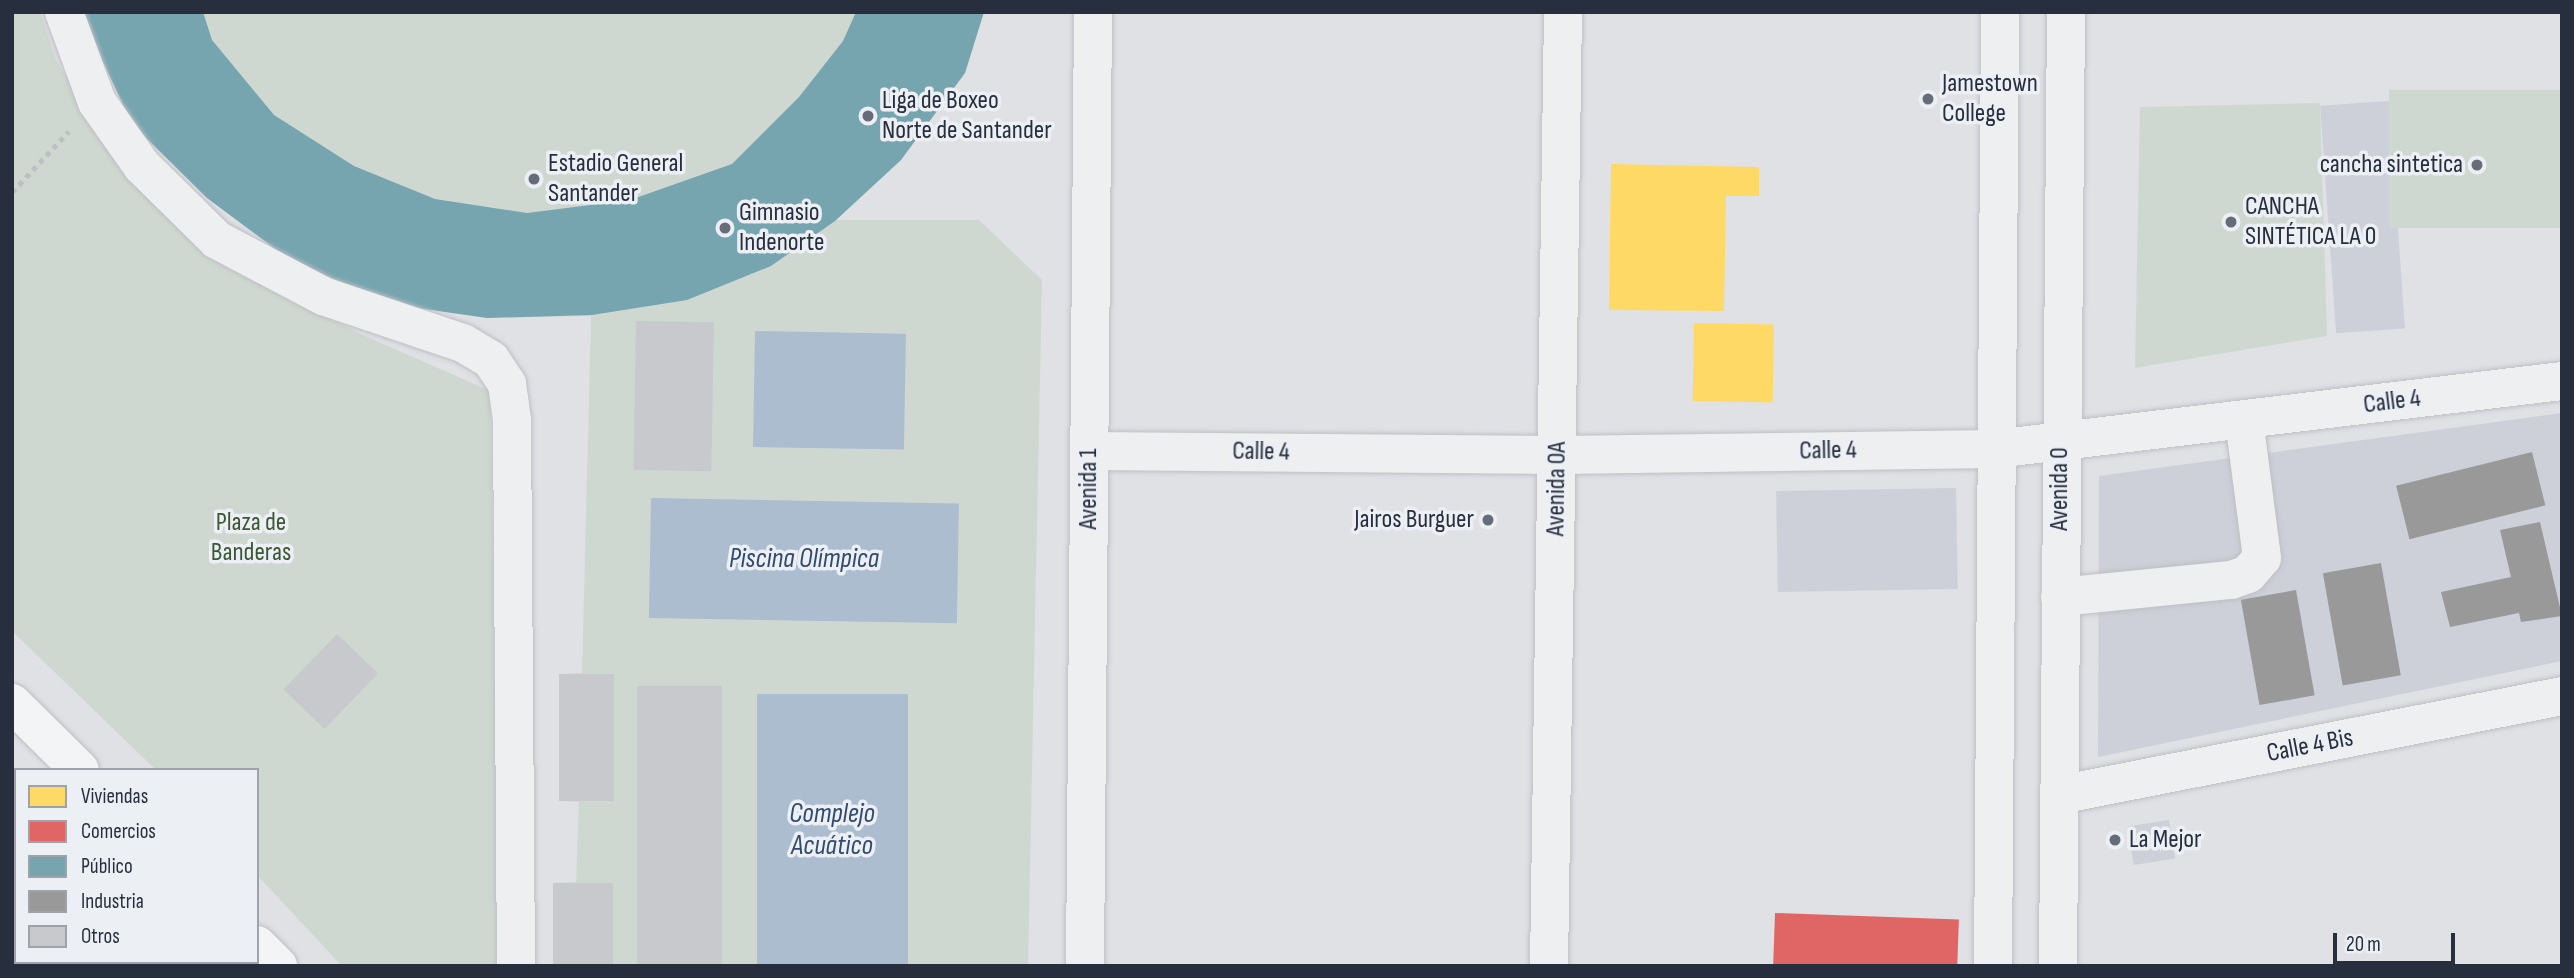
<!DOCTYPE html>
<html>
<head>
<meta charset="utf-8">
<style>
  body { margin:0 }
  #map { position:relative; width:2574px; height:978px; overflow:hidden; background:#dfe1e5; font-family:"Sofia Sans Condensed",sans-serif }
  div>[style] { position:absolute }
  .built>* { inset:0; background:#cdd0d8; transform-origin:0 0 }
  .green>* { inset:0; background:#cfd8d0; transform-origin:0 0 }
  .water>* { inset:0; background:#adbdd0; transform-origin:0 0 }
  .homes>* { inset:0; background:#ffd966; transform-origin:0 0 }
  .shops>* { inset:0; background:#e06666; transform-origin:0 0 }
  .public>* { inset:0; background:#76a5af }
  .industry>* { inset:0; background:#999; transform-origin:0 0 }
  .building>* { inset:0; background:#c7c9cd; transform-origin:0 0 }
  .path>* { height:4.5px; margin-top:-2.25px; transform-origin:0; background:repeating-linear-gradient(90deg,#bebfc4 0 5px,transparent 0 10px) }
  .roads { filter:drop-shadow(0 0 2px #bebfc3) drop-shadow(0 0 2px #bebfc3) }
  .minor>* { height:38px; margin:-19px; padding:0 19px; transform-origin:19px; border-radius:19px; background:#eeeff1 }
  .major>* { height:38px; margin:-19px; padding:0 19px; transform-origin:19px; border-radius:19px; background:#f3f4f5 }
  .dots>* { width:19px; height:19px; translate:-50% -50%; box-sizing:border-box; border:4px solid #eceff4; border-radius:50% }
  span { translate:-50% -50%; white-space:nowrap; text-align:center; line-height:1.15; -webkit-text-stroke:7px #eceff4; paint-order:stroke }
  .poi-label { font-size:26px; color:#272e3d }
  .left { translate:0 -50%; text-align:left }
  .right { translate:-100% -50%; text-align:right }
  .street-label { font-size:26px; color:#272e3d }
  .park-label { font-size:26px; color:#3a5834 }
  .water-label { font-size:28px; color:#314b70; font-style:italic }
  .frame { position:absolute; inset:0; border:14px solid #272e3d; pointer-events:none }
  .legend { position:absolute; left:14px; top:768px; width:245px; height:196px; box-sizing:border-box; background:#eceff4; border:2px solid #9da2ab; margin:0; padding:9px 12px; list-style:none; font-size:21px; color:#272e3d }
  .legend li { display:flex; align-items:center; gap:14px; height:35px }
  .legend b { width:35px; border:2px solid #9da2ab }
  .scale { position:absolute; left:2333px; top:933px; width:122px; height:32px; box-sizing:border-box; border:4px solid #272e3d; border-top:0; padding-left:9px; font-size:21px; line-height:24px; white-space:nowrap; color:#272e3d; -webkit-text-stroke:5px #eceff4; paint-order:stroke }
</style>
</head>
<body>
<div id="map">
  <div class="built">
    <div style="left:2389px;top:101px;width:228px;height:69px;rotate:86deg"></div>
    <div style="clip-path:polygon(2562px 413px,2562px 661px,2098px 757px,2099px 476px)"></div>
    <div style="left:1956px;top:488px;width:101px;height:180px;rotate:89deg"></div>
    <div style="left:2169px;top:820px;width:39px;height:42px;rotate:81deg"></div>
    <div style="clip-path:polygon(12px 843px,16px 847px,16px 962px,129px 962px,132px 966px,12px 966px)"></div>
  </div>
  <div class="green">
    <div style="clip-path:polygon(12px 12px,40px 12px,56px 60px,120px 168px,208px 256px,363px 335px,490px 391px,499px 966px,342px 966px,257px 875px,257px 770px,156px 770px,12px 631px)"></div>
    <div style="clip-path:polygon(83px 12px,984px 12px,965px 73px,901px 160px,836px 220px,979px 220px,1042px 280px,1028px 966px,553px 966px,553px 883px,576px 882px,579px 802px,559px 801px,559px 674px,582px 673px,591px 316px,487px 318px,282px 254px,207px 198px,132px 124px)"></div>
    <div style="left:2562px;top:90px;width:138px;height:173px;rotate:90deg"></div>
    <div style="clip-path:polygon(2320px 103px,2327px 336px,2135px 368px,2140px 107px)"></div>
  </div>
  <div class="water">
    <div style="left:755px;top:331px;width:151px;height:116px;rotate:1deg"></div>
    <div style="left:651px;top:498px;width:308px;height:120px;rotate:1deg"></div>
    <div style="left:757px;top:694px;width:151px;height:272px"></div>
  </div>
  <div class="homes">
    <div style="clip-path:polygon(1611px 164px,1759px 167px,1759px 196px,1726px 196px,1724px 311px,1609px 310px)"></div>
    <div style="left:1694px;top:323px;width:80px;height:78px;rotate:1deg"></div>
  </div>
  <div class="shops">
    <div style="left:1775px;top:913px;width:184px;height:53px;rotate:2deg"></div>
  </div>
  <div class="public">
    <div style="clip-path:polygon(83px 12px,203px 12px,212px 40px,274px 115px,354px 166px,435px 199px,527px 213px,630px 200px,732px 164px,799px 97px,843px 41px,856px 12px,984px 12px,965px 73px,901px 160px,835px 221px,771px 266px,687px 300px,592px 315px,487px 318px,382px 303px,282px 254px,207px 198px,132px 124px,89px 32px)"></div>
  </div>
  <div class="industry">
    <div style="left:2532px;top:452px;width:55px;height:140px;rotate:76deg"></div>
    <div style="clip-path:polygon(2540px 522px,2562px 616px,2521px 622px,2519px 613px,2450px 627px,2441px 592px,2511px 577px,2500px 530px)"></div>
    <div style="left:2381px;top:563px;width:114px;height:59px;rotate:80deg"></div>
    <div style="left:2296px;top:590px;width:107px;height:56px;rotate:80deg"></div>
  </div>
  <div class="building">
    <div style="left:636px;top:321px;width:78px;height:149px;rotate:1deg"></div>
    <div style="left:337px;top:634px;width:57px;height:77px;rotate:44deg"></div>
    <div style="left:559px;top:674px;width:55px;height:127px"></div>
    <div style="left:637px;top:686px;width:85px;height:280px"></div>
    <div style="left:553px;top:883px;width:60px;height:83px"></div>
  </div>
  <div class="path">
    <div style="left:12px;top:192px;width:83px;rotate:-46.9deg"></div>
  </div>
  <div class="roads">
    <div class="minor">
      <div style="left:64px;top:12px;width:96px;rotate:69.9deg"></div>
      <div style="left:97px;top:102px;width:78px;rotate:54.9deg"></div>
      <div style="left:142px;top:166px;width:105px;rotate:44.6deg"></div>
      <div style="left:217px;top:240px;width:120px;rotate:27.8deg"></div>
      <div style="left:323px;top:296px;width:148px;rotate:18.6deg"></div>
      <div style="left:463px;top:343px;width:33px;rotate:31deg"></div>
      <div style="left:491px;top:360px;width:29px;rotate:56deg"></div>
      <div style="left:507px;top:384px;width:37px;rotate:82deg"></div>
      <div style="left:512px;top:421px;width:545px;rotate:89.58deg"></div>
      <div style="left:1089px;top:451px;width:469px;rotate:0.5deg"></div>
      <div style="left:1558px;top:455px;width:437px;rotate:-0.8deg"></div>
      <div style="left:1995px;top:449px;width:571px;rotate:-6.84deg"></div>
      <div style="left:2060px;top:597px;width:172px;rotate:-5.7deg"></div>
      <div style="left:2231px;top:580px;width:18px;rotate:-19deg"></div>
      <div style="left:2248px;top:574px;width:21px;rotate:-49deg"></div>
      <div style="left:2262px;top:558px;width:139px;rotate:-97.4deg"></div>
      <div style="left:2059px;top:795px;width:513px;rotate:-11.13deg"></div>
      <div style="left:1085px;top:966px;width:954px;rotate:-89.52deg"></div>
      <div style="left:1549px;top:966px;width:954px;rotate:-89.16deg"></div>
      <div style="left:1993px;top:966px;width:954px;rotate:-89.58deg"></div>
      <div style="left:2058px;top:966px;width:954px;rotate:-89.52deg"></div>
    </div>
    <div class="major">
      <div style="left:12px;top:703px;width:95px;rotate:44.6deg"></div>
      <div style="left:12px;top:797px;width:6px;rotate:45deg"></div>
      <div style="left:257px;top:945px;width:30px;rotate:45deg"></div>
      <div style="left:178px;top:962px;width:6px;rotate:45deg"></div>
    </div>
  </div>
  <div class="dots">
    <div style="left:1928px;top:99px;background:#676d78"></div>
    <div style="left:868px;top:116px;background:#676d78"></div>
    <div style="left:2477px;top:165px;background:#676d78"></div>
    <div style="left:534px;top:179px;background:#676d78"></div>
    <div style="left:2231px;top:222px;background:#676d78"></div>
    <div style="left:725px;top:228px;background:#676d78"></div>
    <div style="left:1488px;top:520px;background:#676d78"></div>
    <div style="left:2115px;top:840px;background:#676d78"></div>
  </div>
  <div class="poi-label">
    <span class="left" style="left:1942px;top:99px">Jamestown<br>College</span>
    <span class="left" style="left:882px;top:116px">Liga de Boxeo<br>Norte de Santander</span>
    <span class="left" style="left:548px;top:179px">Estadio General<br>Santander</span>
    <span class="right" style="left:2463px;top:165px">cancha sintetica</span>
    <span class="left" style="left:2245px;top:222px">CANCHA<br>SINTÉTICA LA 0</span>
    <span class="left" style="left:739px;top:228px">Gimnasio<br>Indenorte</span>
    <span class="right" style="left:1474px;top:520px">Jairos Burguer</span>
    <span class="left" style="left:2129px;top:840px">La Mejor</span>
  </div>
  <div class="street-label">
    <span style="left:2392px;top:402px;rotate:-7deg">Calle 4</span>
    <span style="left:1828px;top:451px;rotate:-1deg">Calle 4</span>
    <span style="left:1261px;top:452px;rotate:1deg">Calle 4</span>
    <span style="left:1089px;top:489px;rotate:-90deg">Avenida 1</span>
    <span style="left:1557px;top:489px;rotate:-89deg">Avenida 0A</span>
    <span style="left:2060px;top:489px;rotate:-90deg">Avenida 0</span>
    <span style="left:2310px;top:746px;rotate:-11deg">Calle 4 Bis</span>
  </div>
  <div class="park-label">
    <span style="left:251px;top:538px">Plaza de<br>Banderas</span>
  </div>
  <div class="water-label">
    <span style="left:804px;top:559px">Piscina Olímpica</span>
    <span style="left:832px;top:830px">Complejo<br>Acuático</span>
  </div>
  <div class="frame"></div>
  <ul class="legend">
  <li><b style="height:19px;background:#ffd966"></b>Viviendas</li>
  <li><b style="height:19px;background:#e06666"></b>Comercios</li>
  <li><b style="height:19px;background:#76a5af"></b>Público</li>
  <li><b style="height:19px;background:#999"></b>Industria</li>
  <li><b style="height:19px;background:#c7c9cd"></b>Otros</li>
  </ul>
  <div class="scale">20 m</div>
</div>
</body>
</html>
